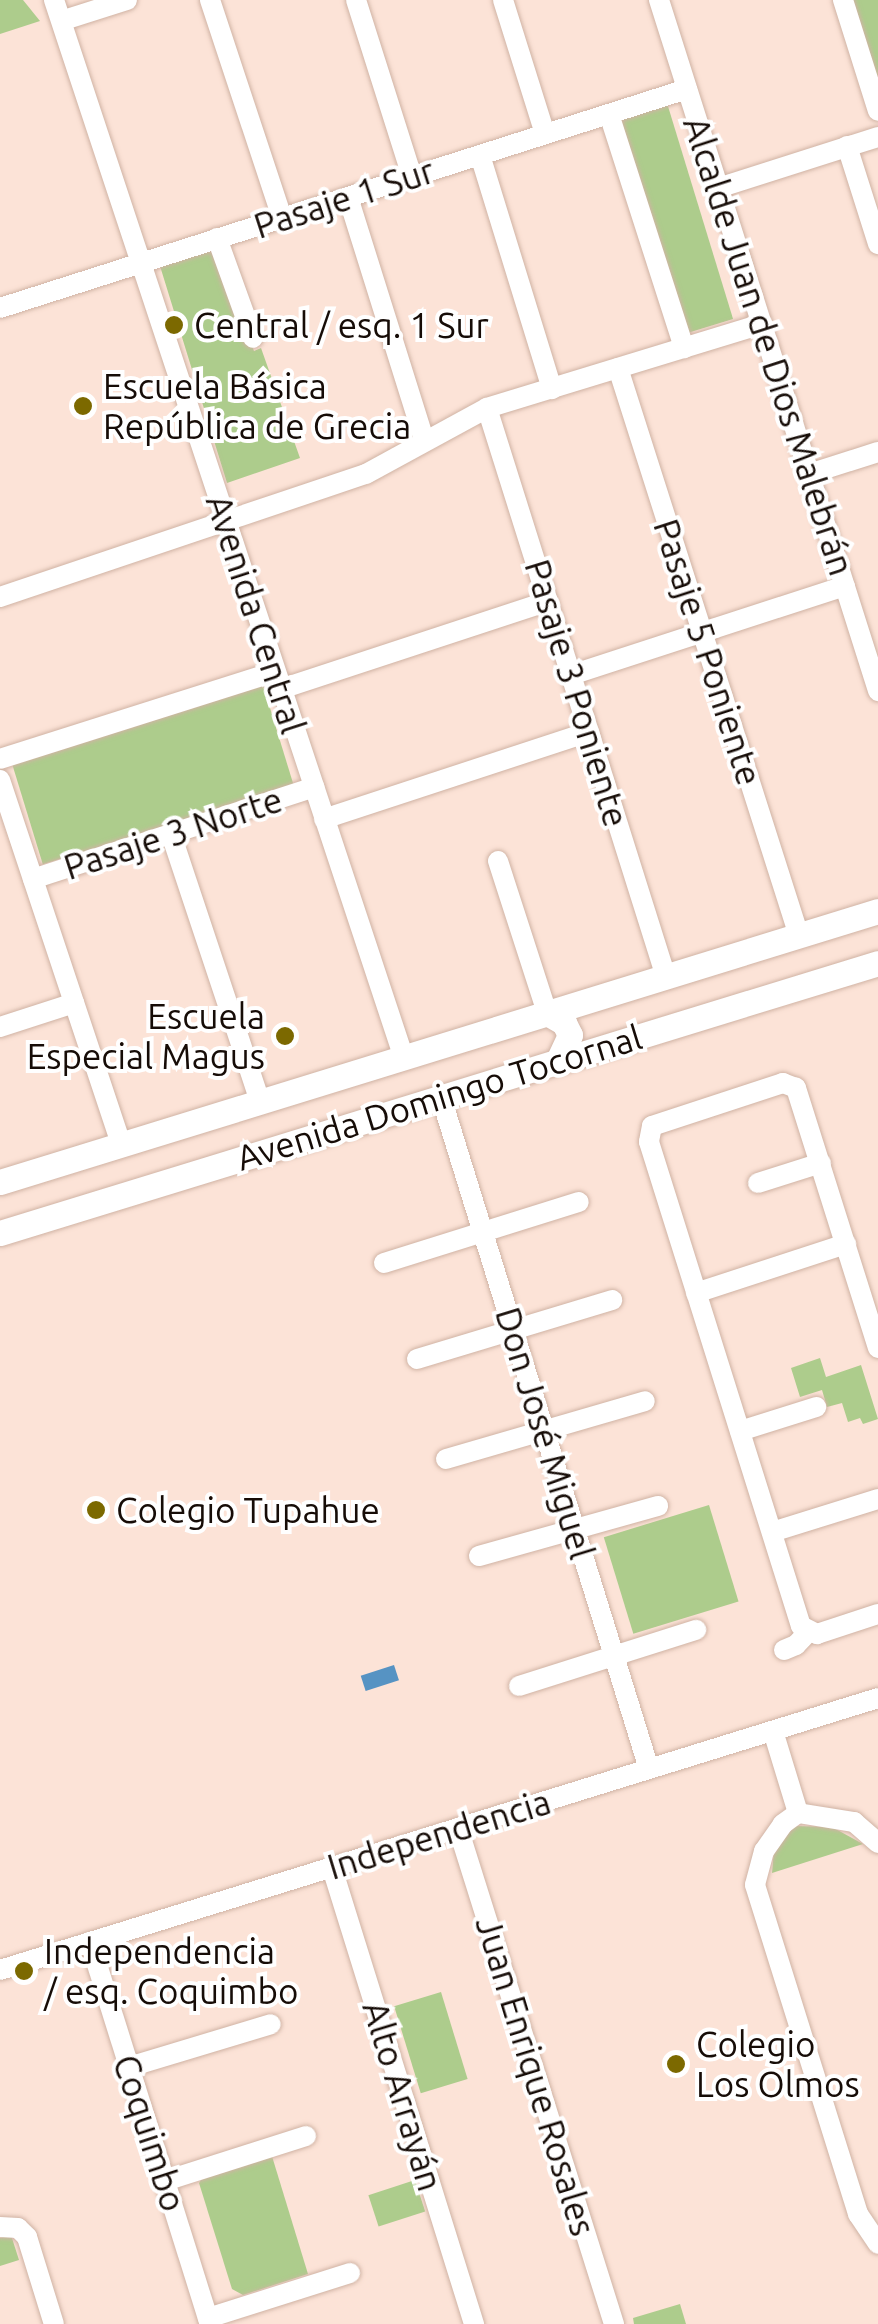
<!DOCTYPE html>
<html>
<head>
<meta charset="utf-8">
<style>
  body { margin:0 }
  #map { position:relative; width:878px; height:2324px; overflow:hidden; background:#fce3d7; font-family:Ubuntu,sans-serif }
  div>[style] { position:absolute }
  .green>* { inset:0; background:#adcc8c; transform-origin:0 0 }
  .water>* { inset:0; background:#5693c3; transform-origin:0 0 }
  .roads { filter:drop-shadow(0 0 2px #d0b3a4) drop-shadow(0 0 2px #d0b3a4) }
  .minor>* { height:20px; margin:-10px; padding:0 10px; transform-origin:10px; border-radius:10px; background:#fff }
  .major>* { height:25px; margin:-12.5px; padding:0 12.5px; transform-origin:12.5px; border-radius:12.5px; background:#fff }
  .dots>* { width:28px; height:28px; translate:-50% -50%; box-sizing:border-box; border:5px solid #fff; border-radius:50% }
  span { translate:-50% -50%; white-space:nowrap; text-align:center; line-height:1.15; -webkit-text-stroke:8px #fff; paint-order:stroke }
  .street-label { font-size:35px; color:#160c07 }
  .poi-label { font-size:35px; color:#160c07 }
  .left { translate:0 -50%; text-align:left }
  .right { translate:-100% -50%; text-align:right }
</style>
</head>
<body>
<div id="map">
  <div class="green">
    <div style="clip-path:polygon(0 0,23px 0,40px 21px,0 34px)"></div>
    <div style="clip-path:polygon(850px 0,878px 0,878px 82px)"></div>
    <div style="left:667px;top:103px;width:226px;height:52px;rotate:73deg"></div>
    <div style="clip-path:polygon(213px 248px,254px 351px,261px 348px,300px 458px,227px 483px,160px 266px)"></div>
    <div style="left:263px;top:685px;width:107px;height:263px;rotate:73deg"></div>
    <div style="clip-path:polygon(820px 1358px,826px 1377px,861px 1365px,878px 1419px,863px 1424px,860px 1418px,848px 1422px,842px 1403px,827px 1407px,822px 1390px,800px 1397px,791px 1368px)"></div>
    <div style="left:709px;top:1505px;width:101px;height:110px;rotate:73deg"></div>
    <div style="clip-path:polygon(795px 1826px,832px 1827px,863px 1844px,772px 1873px,774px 1850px)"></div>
    <div style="left:441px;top:1992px;width:91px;height:49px;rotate:73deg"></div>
    <div style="clip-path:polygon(271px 2153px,308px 2274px,243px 2295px,232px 2289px,199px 2183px,205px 2174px)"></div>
    <div style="left:415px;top:2180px;width:33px;height:49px;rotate:72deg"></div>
    <div style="clip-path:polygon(11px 2235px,19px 2260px,0 2266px,0 2238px)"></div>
    <div style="clip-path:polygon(680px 2304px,686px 2324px,634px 2324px,633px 2318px)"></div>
  </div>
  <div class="water">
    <div style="left:394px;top:1665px;width:16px;height:35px;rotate:72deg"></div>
  </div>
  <div class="roads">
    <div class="minor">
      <div style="left:54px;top:0;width:1114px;rotate:71.7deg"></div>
      <div style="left:210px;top:0;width:230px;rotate:71.7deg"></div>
      <div style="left:356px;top:0;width:186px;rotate:72.4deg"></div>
      <div style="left:503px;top:0;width:140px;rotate:72.6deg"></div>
      <div style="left:659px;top:0;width:725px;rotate:72.41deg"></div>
      <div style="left:843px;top:0;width:116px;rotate:72.5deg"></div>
      <div style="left:64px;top:20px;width:66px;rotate:-17.6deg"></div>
      <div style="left:609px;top:114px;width:246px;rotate:72.2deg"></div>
      <div style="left:847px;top:146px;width:103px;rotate:72.4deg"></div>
      <div style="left:480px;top:155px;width:245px;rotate:72.9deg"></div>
      <div style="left:718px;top:188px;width:168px;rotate:-17.7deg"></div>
      <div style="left:348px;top:197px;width:255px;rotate:72.6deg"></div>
      <div style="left:217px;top:238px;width:106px;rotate:70.2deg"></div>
      <div style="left:0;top:308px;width:721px;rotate:-17.68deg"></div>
      <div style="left:618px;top:368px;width:596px;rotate:72.32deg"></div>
      <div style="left:487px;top:408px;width:596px;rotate:72.54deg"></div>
      <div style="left:809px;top:474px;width:72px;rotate:-17.7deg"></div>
      <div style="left:0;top:597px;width:386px;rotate:-18.6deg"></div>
      <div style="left:366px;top:474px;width:138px;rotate:-28.6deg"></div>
      <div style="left:487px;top:408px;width:288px;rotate:-17deg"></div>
      <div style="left:571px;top:675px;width:288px;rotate:-18deg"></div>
      <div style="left:281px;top:689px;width:281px;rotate:-18.2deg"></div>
      <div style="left:0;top:759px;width:288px;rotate:-17.6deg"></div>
      <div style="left:0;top:780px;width:384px;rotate:71.6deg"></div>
      <div style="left:324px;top:819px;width:279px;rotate:-18.2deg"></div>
      <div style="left:171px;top:834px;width:282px;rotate:71.6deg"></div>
      <div style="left:498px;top:861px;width:160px;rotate:72.1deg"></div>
      <div style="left:33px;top:879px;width:296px;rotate:-18.1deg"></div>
      <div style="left:0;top:1027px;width:78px;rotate:-18deg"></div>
      <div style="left:441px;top:1097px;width:703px;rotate:72.8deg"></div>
      <div style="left:758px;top:1183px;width:66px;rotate:-17.6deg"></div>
      <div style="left:384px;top:1263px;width:204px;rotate:-17.4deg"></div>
      <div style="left:696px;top:1293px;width:158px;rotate:-18.1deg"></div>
      <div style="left:878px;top:1348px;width:273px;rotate:-107.5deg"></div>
      <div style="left:796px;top:1088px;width:14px;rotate:-159deg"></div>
      <div style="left:783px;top:1083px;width:138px;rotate:161.8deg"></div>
      <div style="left:652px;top:1126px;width:16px;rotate:101deg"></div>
      <div style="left:649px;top:1142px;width:507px;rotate:72.57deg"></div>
      <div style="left:801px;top:1626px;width:18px;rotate:27deg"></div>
      <div style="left:817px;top:1634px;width:64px;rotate:-18.2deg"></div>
      <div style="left:417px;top:1359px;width:204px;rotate:-16.8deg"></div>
      <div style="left:740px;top:1431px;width:80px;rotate:-17.5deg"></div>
      <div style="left:446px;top:1459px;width:207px;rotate:-16.2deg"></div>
      <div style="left:772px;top:1532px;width:111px;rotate:-17.3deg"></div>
      <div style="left:479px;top:1556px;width:186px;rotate:-15.6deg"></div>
      <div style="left:784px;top:1650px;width:13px;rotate:-23deg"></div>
      <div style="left:796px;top:1645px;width:18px;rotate:-47deg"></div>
      <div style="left:519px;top:1686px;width:186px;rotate:-17.6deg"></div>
      <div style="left:773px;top:1731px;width:86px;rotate:73deg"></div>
      <div style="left:798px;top:1813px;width:19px;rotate:144deg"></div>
      <div style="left:783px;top:1824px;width:33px;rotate:125deg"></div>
      <div style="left:764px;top:1851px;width:35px;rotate:105deg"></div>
      <div style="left:755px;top:1885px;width:345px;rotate:72.6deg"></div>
      <div style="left:858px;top:2214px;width:36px;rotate:56deg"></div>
      <div style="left:798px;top:1813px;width:57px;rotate:9.1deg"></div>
      <div style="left:854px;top:1822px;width:32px;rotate:41deg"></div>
      <div style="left:458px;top:1828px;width:520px;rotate:72.54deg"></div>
      <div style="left:332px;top:1868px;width:478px;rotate:72.7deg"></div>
      <div style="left:90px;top:1942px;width:400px;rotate:72.6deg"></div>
      <div style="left:0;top:1970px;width:919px;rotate:-17.21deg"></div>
      <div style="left:129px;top:2067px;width:148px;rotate:-16.8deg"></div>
      <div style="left:165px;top:2181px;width:148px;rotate:-17.7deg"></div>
      <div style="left:0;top:2227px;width:18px;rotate:3deg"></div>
      <div style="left:18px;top:2228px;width:13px;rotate:45deg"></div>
      <div style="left:27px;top:2237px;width:91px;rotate:72.8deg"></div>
      <div style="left:208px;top:2318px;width:149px;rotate:-17.6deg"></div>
    </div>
    <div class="major">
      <div style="left:547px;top:1013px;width:20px;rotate:30deg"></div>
      <div style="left:564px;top:1023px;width:13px;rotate:63deg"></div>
      <div style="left:570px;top:1035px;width:29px;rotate:115deg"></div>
      <div style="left:0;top:1182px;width:919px;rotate:-17.15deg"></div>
      <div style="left:0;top:1233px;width:919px;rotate:-17.09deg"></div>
    </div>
  </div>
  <div class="dots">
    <div style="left:174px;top:325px;background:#7c6900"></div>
    <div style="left:83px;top:406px;background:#7c6900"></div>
    <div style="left:285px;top:1036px;background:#7c6900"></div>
    <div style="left:96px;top:1510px;background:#7c6900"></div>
    <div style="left:24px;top:1971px;background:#7c6900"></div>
    <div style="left:676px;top:2064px;background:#7c6900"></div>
  </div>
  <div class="street-label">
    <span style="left:344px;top:198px;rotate:-18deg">Pasaje 1 Sur</span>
    <span style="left:769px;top:346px;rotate:72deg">Alcalde Juan de Dios Malebrán</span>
    <span style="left:256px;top:614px;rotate:72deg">Avenida Central</span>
    <span style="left:708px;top:652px;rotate:72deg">Pasaje 5 Poniente</span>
    <span style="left:577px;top:693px;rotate:73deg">Pasaje 3 Poniente</span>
    <span style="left:173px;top:833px;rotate:-18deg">Pasaje 3 Norte</span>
    <span style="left:439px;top:1097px;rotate:-17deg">Avenida Domingo Tocornal</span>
    <span style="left:545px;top:1433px;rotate:73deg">Don José Miguel</span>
    <span style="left:439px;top:1834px;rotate:-17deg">Independencia</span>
    <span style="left:536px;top:2076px;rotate:73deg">Juan Enrique Rosales</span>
    <span style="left:403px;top:2096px;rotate:73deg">Alto Arrayán</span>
    <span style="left:150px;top:2133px;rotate:72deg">Coquimbo</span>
  </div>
  <div class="poi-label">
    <span class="left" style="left:194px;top:325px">Central / esq. 1 Sur</span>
    <span class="left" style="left:103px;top:406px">Escuela Básica<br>República de Grecia</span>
    <span class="right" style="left:265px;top:1036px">Escuela<br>Especial Magus</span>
    <span class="left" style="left:116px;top:1510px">Colegio Tupahue</span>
    <span class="left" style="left:44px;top:1971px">Independencia<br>/ esq. Coquimbo</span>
    <span class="left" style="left:696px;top:2064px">Colegio<br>Los Olmos</span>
  </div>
</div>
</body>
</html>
